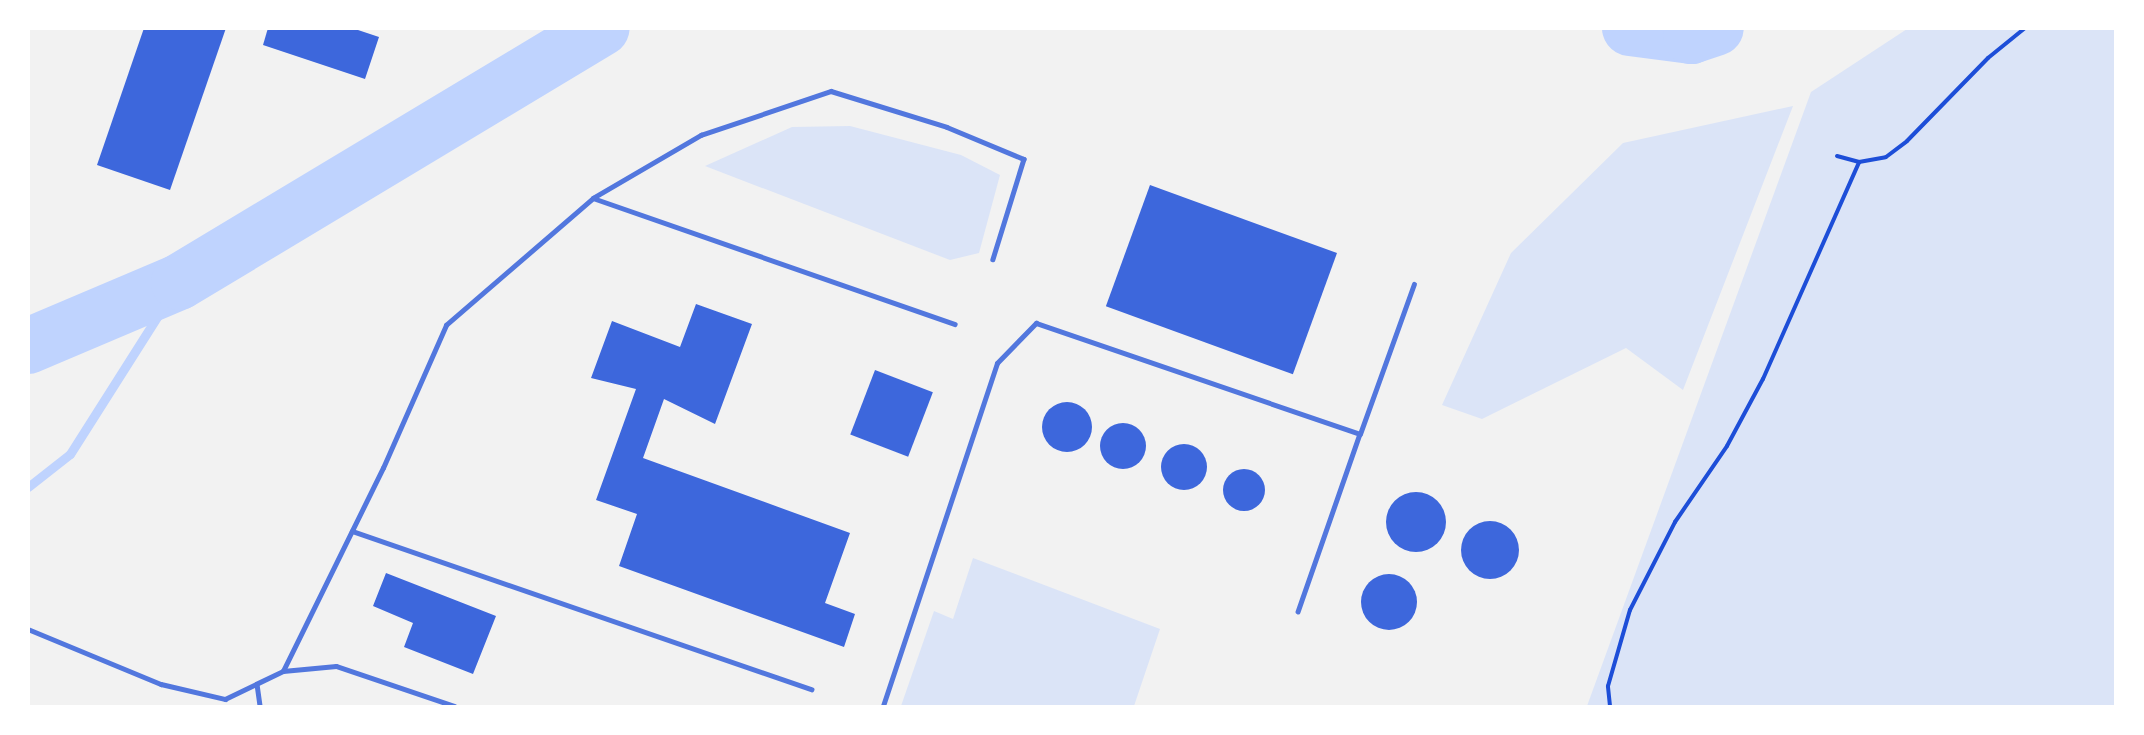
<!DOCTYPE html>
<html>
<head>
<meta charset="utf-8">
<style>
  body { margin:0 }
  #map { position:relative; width:2144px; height:735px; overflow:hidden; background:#f2f2f2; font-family:Raleway,sans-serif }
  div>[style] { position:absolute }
  .green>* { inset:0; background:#dbe4f7 }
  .stream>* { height:9px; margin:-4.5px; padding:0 4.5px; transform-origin:4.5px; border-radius:4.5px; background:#bfd3fe }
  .river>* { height:56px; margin:-28px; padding:0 28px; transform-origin:28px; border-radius:28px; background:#bfd3fe }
  .building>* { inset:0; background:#3d67dc; transform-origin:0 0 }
  .round { border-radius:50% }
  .path>* { height:4px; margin:-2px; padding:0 2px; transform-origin:2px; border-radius:2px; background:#1d4ed8 }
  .service>* { height:4.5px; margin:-2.25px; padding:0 2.25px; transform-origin:2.25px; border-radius:2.25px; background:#5277de }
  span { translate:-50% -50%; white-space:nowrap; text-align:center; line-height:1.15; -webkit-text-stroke:4.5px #fff; paint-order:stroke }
  .frame { position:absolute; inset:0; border:30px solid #fff; pointer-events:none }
</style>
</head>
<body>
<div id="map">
  <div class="green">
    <div style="clip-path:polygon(1907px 29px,2115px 29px,2115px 706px,1587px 706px,1811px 92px)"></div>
    <div style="clip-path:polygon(1793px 106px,1683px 390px,1626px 348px,1482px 419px,1442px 405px,1511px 253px,1623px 143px)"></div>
    <div style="clip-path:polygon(850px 126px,961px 155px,1000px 175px,979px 253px,950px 260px,705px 166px,792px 127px)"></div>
    <div style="clip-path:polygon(973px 558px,1160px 629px,1134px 706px,901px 706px,934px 611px,953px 619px)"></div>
  </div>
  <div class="stream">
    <div style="left:28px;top:487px;width:53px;rotate:-38.2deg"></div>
    <div style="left:70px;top:454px;width:204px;rotate:-57.6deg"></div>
  </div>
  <div class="river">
    <div style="left:1630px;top:28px;width:62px;rotate:7.5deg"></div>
    <div style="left:1691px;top:36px;width:26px;rotate:-18deg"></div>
    <div style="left:28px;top:346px;width:164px;rotate:-23deg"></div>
    <div style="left:179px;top:282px;width:493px;rotate:-31deg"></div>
  </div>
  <div class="building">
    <div style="clip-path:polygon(144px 28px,226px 28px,170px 190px,97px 165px)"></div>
    <div style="clip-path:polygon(268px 28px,352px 28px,379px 37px,365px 79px,263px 45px)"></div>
    <div style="left:1150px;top:185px;width:199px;height:129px;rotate:20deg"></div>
    <div style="clip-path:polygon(696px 304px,752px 324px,715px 424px,664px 399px,643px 458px,850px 533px,825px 603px,855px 614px,844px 647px,619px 566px,637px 514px,596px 500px,636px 389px,591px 378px,612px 321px,680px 347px)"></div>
    <div style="left:875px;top:370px;width:62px;height:69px;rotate:21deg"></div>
    <div class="round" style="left:1042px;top:402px;width:50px;height:50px"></div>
    <div class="round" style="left:1100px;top:423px;width:46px;height:46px"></div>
    <div class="round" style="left:1161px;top:444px;width:46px;height:46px"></div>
    <div class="round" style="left:1223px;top:469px;width:42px;height:42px"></div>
    <div class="round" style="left:1386px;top:492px;width:60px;height:60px"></div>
    <div class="round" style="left:1461px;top:521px;width:58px;height:58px"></div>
    <div style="clip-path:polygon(386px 573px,496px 616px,473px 674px,404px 647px,413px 623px,373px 606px)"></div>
    <div class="round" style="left:1361px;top:574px;width:56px;height:56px"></div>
  </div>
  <div class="path">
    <div style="left:1837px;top:156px;width:23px;rotate:15deg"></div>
    <div style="left:1859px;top:162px;width:27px;rotate:-10deg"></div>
    <div style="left:1886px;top:157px;width:26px;rotate:-37deg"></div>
    <div style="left:1907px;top:141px;width:116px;rotate:-45.7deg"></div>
    <div style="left:1988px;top:58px;width:48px;rotate:-39deg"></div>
    <div style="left:1610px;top:706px;width:20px;rotate:-96deg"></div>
    <div style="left:1608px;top:686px;width:79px;rotate:-73.9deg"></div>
    <div style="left:1630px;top:610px;width:99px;rotate:-62.9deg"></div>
    <div style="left:1675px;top:522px;width:92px;rotate:-55.6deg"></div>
    <div style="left:1727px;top:446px;width:76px;rotate:-61.8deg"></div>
    <div style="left:1763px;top:379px;width:237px;rotate:-66.1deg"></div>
  </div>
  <div class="service">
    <div style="left:593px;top:198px;width:383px;rotate:19.2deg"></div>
    <div style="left:1360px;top:434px;width:159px;rotate:-70.2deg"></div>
    <div style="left:352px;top:531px;width:486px;rotate:19deg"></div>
    <div style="left:28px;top:629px;width:144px;rotate:22.5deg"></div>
    <div style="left:161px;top:684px;width:66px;rotate:13.2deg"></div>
    <div style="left:225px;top:699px;width:64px;rotate:-25.8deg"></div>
    <div style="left:283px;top:671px;width:226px;rotate:-63.8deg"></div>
    <div style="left:383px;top:468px;width:156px;rotate:-66.2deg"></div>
    <div style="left:446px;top:325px;width:194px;rotate:-40.8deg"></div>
    <div style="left:593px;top:198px;width:125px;rotate:-30.3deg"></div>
    <div style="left:701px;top:135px;width:137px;rotate:-18.7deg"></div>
    <div style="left:831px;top:91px;width:121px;rotate:17.2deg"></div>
    <div style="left:947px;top:127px;width:83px;rotate:22.6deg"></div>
    <div style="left:1024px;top:159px;width:105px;rotate:107.2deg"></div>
    <div style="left:283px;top:671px;width:53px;rotate:-5.4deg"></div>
    <div style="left:336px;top:666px;width:125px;rotate:18.7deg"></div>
    <div style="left:257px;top:684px;width:22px;rotate:82deg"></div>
    <div style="left:883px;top:706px;width:361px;rotate:-71.6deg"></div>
    <div style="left:997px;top:363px;width:56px;rotate:-45.7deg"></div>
    <div style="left:1036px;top:323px;width:342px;rotate:18.9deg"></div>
    <div style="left:1360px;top:434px;width:188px;rotate:109.2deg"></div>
  </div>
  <div class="frame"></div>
</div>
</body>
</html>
